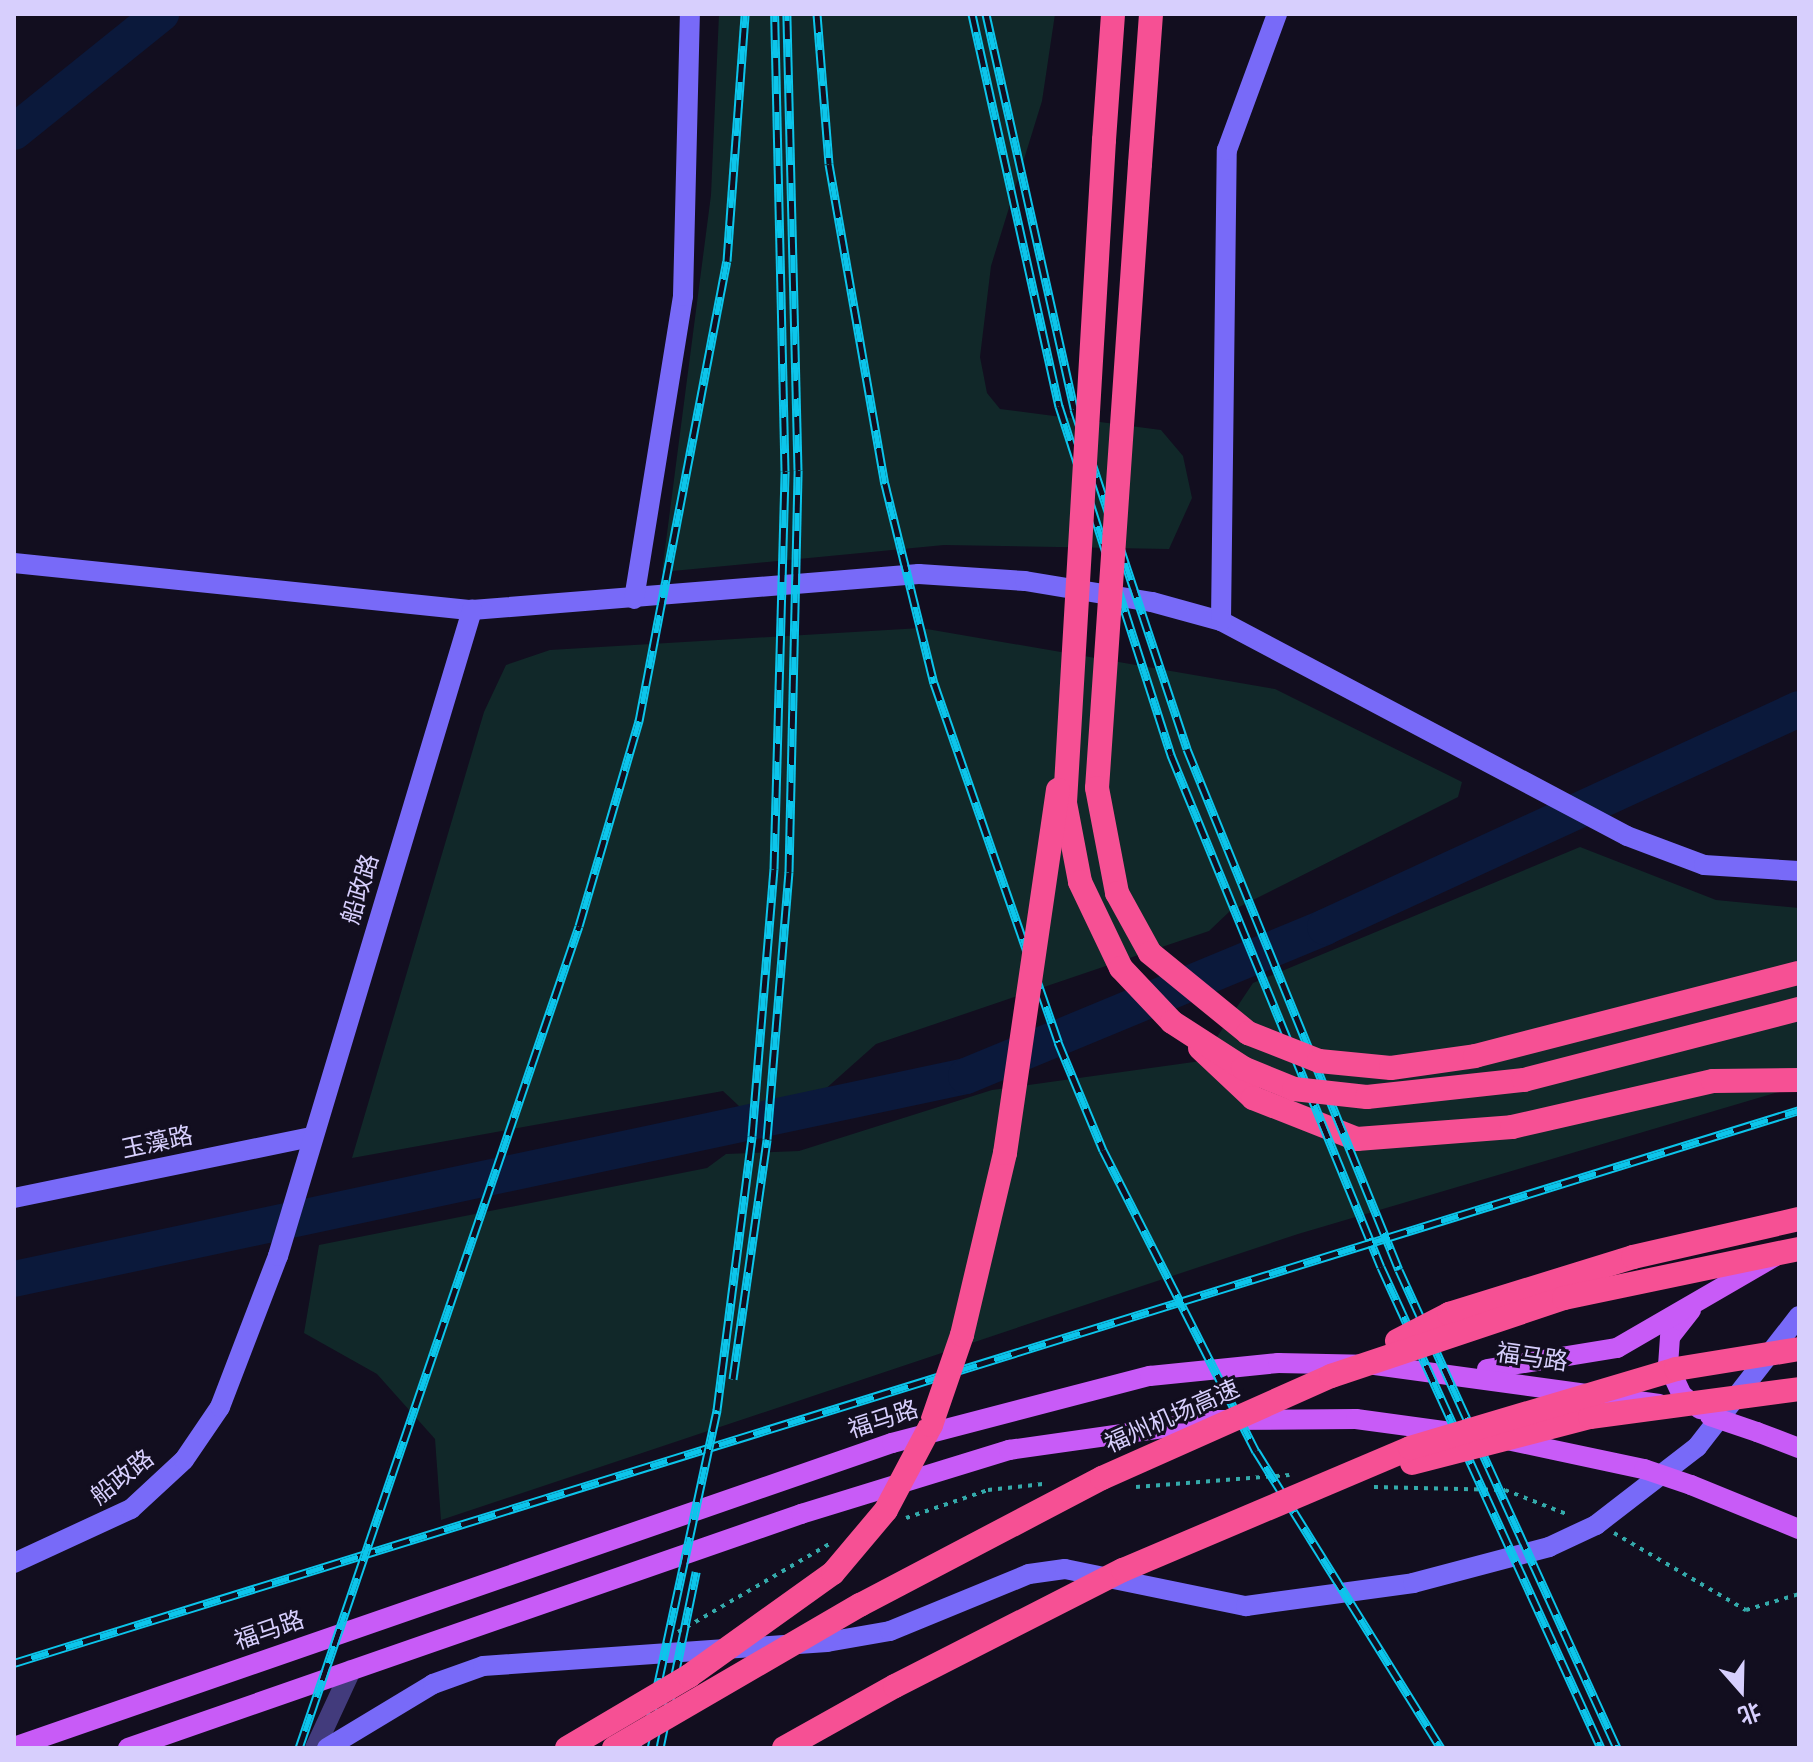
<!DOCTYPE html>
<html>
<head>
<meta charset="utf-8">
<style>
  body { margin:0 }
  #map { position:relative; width:1813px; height:1762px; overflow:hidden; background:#120e1f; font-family:Arial,"Noto Sans SC",sans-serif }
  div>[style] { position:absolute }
  .green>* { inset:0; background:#112829 }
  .river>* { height:36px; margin:-18px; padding:0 18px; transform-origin:18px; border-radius:18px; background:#0b193b }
  .path>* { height:4px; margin-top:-2px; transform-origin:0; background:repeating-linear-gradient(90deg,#34aaab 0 4px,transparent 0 10px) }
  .street>* { height:20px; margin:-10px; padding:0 10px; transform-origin:10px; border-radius:10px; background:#423b7c }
  .secondary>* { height:20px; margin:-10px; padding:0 10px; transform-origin:10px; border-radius:10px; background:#786af8 }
  .primary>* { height:20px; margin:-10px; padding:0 10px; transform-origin:10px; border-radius:10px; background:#c85bf7 }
  .highway>* { height:24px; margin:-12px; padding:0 12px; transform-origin:12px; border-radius:12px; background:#f65094 }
  .rail>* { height:9px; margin-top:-4.5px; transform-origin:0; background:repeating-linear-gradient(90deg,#120e1f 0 18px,#0cc5eb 0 36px); box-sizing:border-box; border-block:2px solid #0cc5eb }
  .primary-bridge>* { height:20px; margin:-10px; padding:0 10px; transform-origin:10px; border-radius:10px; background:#c85bf7 }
  .highway-bridge>* { height:24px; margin:-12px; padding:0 12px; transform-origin:12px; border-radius:12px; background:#f65094 }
  span { translate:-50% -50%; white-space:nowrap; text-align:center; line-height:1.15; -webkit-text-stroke:6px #120e1f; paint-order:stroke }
  .street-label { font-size:24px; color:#d7cffd }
  .frame { position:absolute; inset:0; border:16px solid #d7cffd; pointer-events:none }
  .north { position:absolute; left:1701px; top:1650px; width:80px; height:80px; -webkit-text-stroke:6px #120e1f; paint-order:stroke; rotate:160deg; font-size:22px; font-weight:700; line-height:32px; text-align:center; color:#d7cffd }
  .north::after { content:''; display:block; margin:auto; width:28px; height:36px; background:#d7cffd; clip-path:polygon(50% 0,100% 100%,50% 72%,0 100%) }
</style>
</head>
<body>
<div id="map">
  <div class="green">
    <div style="clip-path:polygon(719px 14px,1055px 14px,1042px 101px,991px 266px,980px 357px,987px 393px,1000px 409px,1161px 430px,1183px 456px,1192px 498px,1169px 549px,944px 545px,662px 572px,711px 195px)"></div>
    <div style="clip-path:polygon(921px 628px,1275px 689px,1462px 782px,1458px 797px,1229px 912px,1209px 931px,876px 1044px,822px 1092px,740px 1107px,723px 1091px,352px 1158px,484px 712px,506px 665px,550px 650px)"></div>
    <div style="clip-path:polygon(1580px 847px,1716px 900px,1799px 908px,1799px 1086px,1298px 1234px,441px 1520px,435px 1439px,377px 1374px,304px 1333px,319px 1245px,707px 1168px,726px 1154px,799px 1151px,992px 1090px,1201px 1061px,1253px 983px)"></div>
  </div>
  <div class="river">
    <div style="left:14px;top:132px;width:189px;rotate:-38.8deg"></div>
    <div style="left:14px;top:1279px;width:973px;rotate:-12.04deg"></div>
    <div style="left:966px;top:1076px;width:389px;rotate:-22.5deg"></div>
    <div style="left:1325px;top:927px;width:522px;rotate:-24.7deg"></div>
  </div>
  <div class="path">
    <div style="left:1136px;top:1487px;width:154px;rotate:-4.5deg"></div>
    <div style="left:1374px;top:1487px;width:131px;rotate:1.3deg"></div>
    <div style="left:1505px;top:1490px;width:69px;rotate:21.3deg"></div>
    <div style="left:906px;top:1518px;width:87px;rotate:-18.9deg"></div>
    <div style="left:988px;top:1490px;width:55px;rotate:-6.2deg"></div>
    <div style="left:1614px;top:1533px;width:153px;rotate:30.3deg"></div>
    <div style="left:1746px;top:1610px;width:55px;rotate:-16.8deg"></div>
    <div style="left:678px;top:1632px;width:175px;rotate:-30.2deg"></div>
  </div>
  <div class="street">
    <div style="left:315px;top:1748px;width:86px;rotate:-65.2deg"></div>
  </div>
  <div class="secondary">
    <div style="left:14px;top:563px;width:460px;rotate:5.9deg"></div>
    <div style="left:472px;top:610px;width:448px;rotate:-4.6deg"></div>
    <div style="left:919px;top:574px;width:106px;rotate:3.8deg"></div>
    <div style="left:1025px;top:581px;width:129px;rotate:9.4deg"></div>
    <div style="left:1152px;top:602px;width:72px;rotate:15.4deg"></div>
    <div style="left:1221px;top:621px;width:459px;rotate:27.9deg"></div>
    <div style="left:1627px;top:836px;width:82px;rotate:20.6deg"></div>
    <div style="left:1704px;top:865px;width:95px;rotate:3.6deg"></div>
    <div style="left:634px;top:599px;width:307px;rotate:-80.8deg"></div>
    <div style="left:683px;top:296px;width:282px;rotate:-88.6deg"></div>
    <div style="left:1221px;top:621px;width:471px;rotate:-89.3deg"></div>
    <div style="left:1227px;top:150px;width:145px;rotate:-69.8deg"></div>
    <div style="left:14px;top:1198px;width:302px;rotate:-11.6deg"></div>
    <div style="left:14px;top:1563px;width:129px;rotate:-24.8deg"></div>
    <div style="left:131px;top:1509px;width:72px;rotate:-42.8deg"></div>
    <div style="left:184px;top:1460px;width:64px;rotate:-55.8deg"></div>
    <div style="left:220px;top:1407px;width:162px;rotate:-69deg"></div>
    <div style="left:278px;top:1256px;width:675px;rotate:-73.28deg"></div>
    <div style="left:327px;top:1748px;width:124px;rotate:-31.1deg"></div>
    <div style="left:433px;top:1684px;width:53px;rotate:-19.8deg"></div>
    <div style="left:483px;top:1666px;width:345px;rotate:-4deg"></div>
    <div style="left:827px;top:1642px;width:64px;rotate:-9.9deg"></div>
    <div style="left:890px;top:1631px;width:150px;rotate:-22.3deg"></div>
    <div style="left:1029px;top:1574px;width:36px;rotate:-8deg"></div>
    <div style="left:1065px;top:1569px;width:185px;rotate:11.6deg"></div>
    <div style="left:1246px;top:1606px;width:169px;rotate:-7.8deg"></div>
    <div style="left:1413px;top:1583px;width:141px;rotate:-14.8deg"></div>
    <div style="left:1549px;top:1547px;width:52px;rotate:-25.1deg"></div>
    <div style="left:1596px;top:1525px;width:128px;rotate:-37.7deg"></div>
    <div style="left:1697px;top:1447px;width:166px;rotate:-52.1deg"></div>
  </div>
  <div class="primary">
    <div style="left:1691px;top:1310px;width:34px;rotate:128deg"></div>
    <div style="left:1670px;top:1337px;width:28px;rotate:94deg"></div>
    <div style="left:1668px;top:1365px;width:33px;rotate:65deg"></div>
    <div style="left:1682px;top:1395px;width:23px;rotate:38deg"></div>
    <div style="left:1487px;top:1369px;width:132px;rotate:-9.2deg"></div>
    <div style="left:1617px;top:1348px;width:184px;rotate:-30.1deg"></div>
    <div style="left:1757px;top:1432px;width:45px;rotate:20.9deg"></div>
    <div style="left:1507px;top:1440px;width:140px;rotate:12deg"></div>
    <div style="left:1691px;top:1485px;width:117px;rotate:22.2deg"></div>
    <div style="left:14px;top:1747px;width:929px;rotate:-19.1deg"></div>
    <div style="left:892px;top:1443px;width:267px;rotate:-14.6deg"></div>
    <div style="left:1150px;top:1376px;width:129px;rotate:-5.8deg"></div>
    <div style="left:1278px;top:1363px;width:97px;rotate:1.2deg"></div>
    <div style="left:1375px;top:1365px;width:287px;rotate:7.8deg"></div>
    <div style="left:128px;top:1748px;width:713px;rotate:-19.17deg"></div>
    <div style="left:801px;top:1514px;width:218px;rotate:-17.1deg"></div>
    <div style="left:1009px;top:1450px;width:213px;rotate:-8.1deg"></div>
    <div style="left:1220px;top:1420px;width:136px;rotate:-0.4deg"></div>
    <div style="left:1356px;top:1419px;width:105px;rotate:7.7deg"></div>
  </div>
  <div class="highway">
    <div style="left:1104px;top:140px;width:126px;rotate:-85.9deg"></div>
    <div style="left:1140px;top:164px;width:150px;rotate:-85.8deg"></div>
    <div style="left:1200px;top:1048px;width:73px;rotate:43.3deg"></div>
    <div style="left:1253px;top:1098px;width:112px;rotate:21.5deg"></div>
    <div style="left:1357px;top:1139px;width:155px;rotate:-4.4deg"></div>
    <div style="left:1512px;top:1127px;width:206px;rotate:-12.9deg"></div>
    <div style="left:1713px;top:1081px;width:86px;rotate:-0.7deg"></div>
    <div style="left:784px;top:1748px;width:127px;rotate:-29.2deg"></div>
  </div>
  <div class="rail">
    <div style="left:817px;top:14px;width:150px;rotate:85.4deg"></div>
    <div style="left:829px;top:164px;width:325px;rotate:80.1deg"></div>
    <div style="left:885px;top:484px;width:205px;rotate:76.2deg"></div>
    <div style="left:934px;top:683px;width:380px;rotate:70.9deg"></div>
    <div style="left:1058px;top:1042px;width:117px;rotate:67.4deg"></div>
    <div style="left:1103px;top:1150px;width:338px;rotate:63.1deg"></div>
    <div style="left:1256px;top:1451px;width:350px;rotate:58.1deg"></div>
    <div style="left:972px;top:14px;width:402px;rotate:77.5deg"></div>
    <div style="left:1059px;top:406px;width:367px;rotate:72.2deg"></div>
    <div style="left:1171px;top:755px;width:553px;rotate:67.7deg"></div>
    <div style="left:1381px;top:1267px;width:529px;rotate:65.42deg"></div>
    <div style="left:986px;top:14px;width:405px;rotate:77.4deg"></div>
    <div style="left:1074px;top:409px;width:358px;rotate:71.6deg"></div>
    <div style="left:1187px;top:749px;width:562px;rotate:67.86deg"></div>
    <div style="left:1399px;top:1270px;width:525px;rotate:65.48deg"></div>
    <div style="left:733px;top:1379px;width:242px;rotate:-81.9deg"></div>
    <div style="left:767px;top:1139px;width:268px;rotate:-85.3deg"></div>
    <div style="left:789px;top:872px;width:402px;rotate:-88.7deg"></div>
    <div style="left:798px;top:470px;width:456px;rotate:-91.4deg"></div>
    <div style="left:14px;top:1663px;width:1869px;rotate:-17.21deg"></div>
    <div style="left:299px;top:1748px;width:868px;rotate:-71.19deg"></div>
    <div style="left:579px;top:926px;width:214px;rotate:-73.7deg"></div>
    <div style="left:639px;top:721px;width:468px;rotate:-79.2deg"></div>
    <div style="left:727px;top:261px;width:248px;rotate:-85.8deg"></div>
    <div style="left:644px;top:1748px;width:346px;rotate:-77.8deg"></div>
    <div style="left:717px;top:1410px;width:276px;rotate:-82.7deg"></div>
    <div style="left:752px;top:1136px;width:268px;rotate:-85.3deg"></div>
    <div style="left:774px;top:869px;width:398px;rotate:-88.4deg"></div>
    <div style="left:785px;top:471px;width:457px;rotate:-91.3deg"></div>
    <div style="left:660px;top:1748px;width:180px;rotate:-78.4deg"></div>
  </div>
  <div class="primary-bridge">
    <div style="left:1710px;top:1416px;width:50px;rotate:18.8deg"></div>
    <div style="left:1644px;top:1469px;width:50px;rotate:18.8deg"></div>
  </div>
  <div class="highway-bridge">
    <div style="left:1104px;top:140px;width:664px;rotate:93.37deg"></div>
    <div style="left:1065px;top:803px;width:80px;rotate:79.2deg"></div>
    <div style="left:1080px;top:882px;width:95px;rotate:64.5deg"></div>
    <div style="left:1121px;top:968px;width:74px;rotate:46.6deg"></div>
    <div style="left:1172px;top:1022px;width:85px;rotate:32.9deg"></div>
    <div style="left:1243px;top:1068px;width:55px;rotate:22.4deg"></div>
    <div style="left:1294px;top:1089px;width:73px;rotate:6.3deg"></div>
    <div style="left:1367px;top:1097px;width:158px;rotate:-6.2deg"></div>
    <div style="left:1524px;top:1080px;width:284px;rotate:-14.5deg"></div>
    <div style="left:1140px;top:164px;width:625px;rotate:93.94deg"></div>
    <div style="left:1097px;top:788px;width:107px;rotate:79.2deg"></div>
    <div style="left:1117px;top:893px;width:68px;rotate:61.2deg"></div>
    <div style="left:1150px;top:953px;width:127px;rotate:39.2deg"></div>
    <div style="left:1248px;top:1033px;width:76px;rotate:21.5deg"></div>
    <div style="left:1319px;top:1061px;width:72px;rotate:5.6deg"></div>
    <div style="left:1391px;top:1068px;width:85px;rotate:-8.1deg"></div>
    <div style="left:1475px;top:1056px;width:334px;rotate:-14.4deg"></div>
    <div style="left:1397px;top:1341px;width:59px;rotate:-27.4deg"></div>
    <div style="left:1449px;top:1314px;width:193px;rotate:-17.2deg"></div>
    <div style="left:1633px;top:1257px;width:170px;rotate:-12.9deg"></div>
    <div style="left:1412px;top:1463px;width:184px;rotate:-14.5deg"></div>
    <div style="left:1590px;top:1417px;width:211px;rotate:-7.6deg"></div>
    <div style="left:895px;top:1686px;width:256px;rotate:-27deg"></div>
    <div style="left:1123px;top:1570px;width:312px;rotate:-23deg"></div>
    <div style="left:1410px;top:1448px;width:277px;rotate:-16.5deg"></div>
    <div style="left:1676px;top:1369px;width:125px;rotate:-9.2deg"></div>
    <div style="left:567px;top:1748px;width:142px;rotate:-30.5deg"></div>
    <div style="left:689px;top:1676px;width:177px;rotate:-35.6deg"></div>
    <div style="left:833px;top:1573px;width:82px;rotate:-49.9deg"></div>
    <div style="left:886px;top:1510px;width:96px;rotate:-62.1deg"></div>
    <div style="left:931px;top:1425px;width:95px;rotate:-71deg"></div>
    <div style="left:962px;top:1335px;width:187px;rotate:-76.7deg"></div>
    <div style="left:1005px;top:1153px;width:367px;rotate:-81.7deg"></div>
    <div style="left:614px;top:1748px;width:285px;rotate:-30.2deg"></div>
    <div style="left:860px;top:1605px;width:273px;rotate:-27.7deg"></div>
    <div style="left:1102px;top:1478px;width:251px;rotate:-24deg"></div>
    <div style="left:1331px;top:1376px;width:246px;rotate:-18.5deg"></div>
    <div style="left:1564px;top:1298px;width:240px;rotate:-11.8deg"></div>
  </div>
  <div class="street-label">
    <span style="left:360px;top:889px;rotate:-73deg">船政路</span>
    <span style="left:157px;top:1142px;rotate:-12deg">玉藻路</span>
    <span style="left:1532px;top:1357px;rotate:8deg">福马路</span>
    <span style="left:1172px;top:1416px;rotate:-24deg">福州机场高速</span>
    <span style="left:883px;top:1419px;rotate:-18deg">福马路</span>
    <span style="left:122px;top:1477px;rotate:-38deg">船政路</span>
    <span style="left:269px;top:1630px;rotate:-19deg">福马路</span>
  </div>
  <div class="frame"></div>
  <div class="north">北</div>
</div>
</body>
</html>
